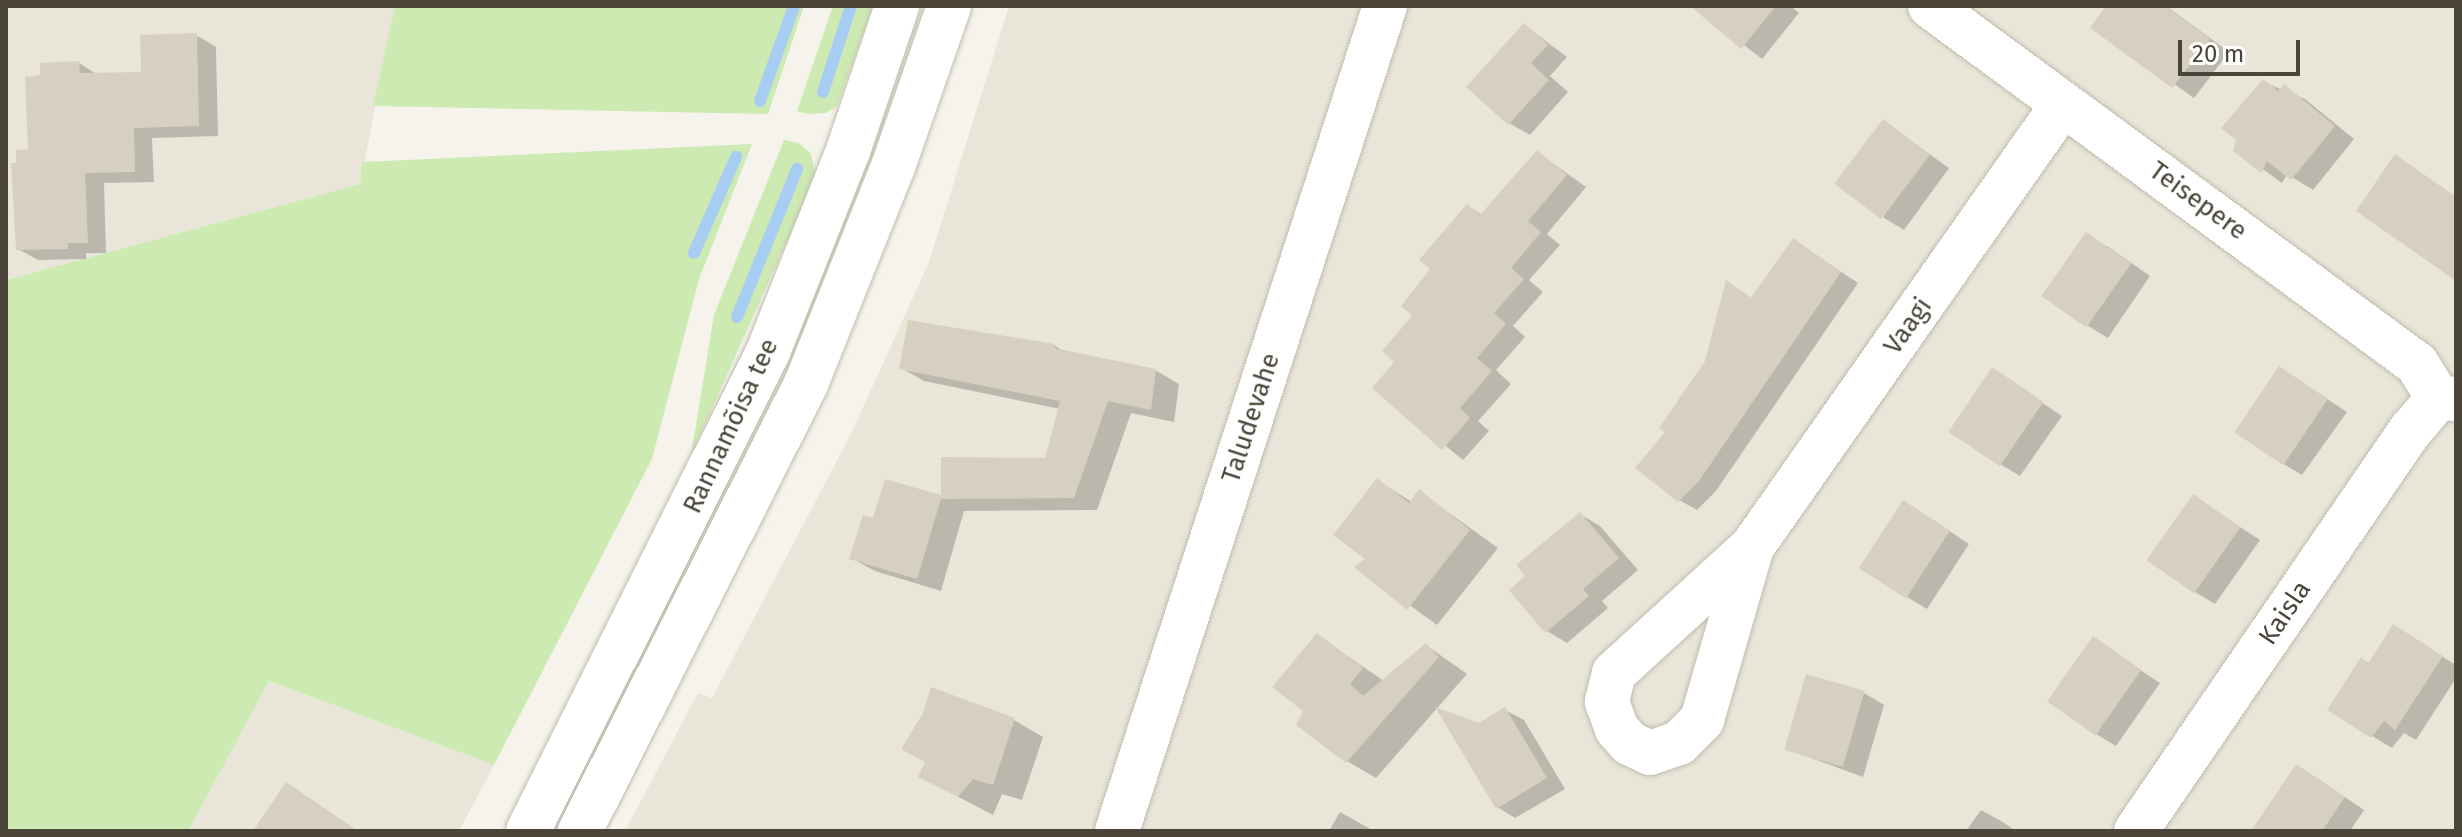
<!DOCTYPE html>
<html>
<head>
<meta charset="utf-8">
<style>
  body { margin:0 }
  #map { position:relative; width:2462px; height:837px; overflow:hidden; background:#f5f3eb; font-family:"Fira Sans",sans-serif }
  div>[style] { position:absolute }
  .residential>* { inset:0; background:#e9e6d9 }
  .green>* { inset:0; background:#cdeab3 }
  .shadow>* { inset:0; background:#0003 }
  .stream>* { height:12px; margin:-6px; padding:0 6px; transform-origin:6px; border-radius:6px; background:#a7cdf2 }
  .building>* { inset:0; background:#d7d0c0; transform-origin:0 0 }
  .roads { filter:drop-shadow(0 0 2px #c1bcad) drop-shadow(0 0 2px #c1bcad) }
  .minor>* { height:44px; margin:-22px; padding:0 22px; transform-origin:22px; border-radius:22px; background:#fff }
  .tertiary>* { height:44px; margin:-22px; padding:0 22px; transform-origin:22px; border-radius:22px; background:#fff }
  span { translate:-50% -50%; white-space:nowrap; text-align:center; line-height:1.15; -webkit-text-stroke:6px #fff; paint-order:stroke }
  .street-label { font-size:26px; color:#4a4538 }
  .frame { position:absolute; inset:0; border:8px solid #4a4538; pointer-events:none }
  .scale { position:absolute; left:2178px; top:40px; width:122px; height:36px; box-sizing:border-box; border:4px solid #4a4538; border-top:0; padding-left:10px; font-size:24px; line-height:28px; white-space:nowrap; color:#4a4538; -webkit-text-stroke:6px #fff; paint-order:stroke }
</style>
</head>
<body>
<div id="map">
  <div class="residential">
    <div style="clip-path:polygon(6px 6px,395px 6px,360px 184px,6px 280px)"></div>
    <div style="clip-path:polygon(1009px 6px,2456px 6px,2456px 831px,625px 831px,698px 693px,712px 698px,851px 434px,929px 262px)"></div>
    <div style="clip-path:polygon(268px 681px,494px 765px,459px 831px,188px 831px)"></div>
  </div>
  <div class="green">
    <div style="clip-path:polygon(395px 6px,804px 6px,768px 114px,373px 106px)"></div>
    <div style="clip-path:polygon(833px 6px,873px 6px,837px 106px,826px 113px,808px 114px,797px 111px)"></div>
    <div style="clip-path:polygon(784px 140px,799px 143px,811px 154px,816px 176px,691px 455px,714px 315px)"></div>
    <div style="clip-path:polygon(752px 144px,699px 279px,652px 459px,494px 765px,269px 681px,188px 831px,6px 831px,6px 280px,360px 184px,362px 162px)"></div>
  </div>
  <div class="shadow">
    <div style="clip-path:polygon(1693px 6px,1791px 6px,1799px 13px,1762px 59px)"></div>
    <div style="clip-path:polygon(2109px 6px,2166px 6px,2229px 52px,2194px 98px,2093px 27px)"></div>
    <div style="clip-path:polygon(1524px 25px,1567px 57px,1550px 76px,1568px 92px,1530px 135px,1509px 123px)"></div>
    <div style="clip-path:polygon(196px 35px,216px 47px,218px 136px,152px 138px,154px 182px,104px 183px,106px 253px,86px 253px,86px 259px,38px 260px,18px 249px,18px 165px,30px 151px,42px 77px,79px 63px,98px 75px,143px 74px)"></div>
    <div style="clip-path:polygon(2263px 82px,2305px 99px,2354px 139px,2313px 190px,2287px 174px,2282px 183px,2236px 150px)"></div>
    <div style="clip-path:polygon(1884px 122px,1949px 168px,1904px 230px,1884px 218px)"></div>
    <div style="clip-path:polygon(1537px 152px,1586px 187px,1547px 234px,1560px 245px,1529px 280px,1543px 292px,1513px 326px,1525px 337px,1496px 370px,1511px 384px,1478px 421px,1489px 431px,1463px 460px,1375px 388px,1397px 362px,1433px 269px,1468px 206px,1482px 215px)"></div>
    <div style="clip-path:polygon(2396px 157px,2456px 197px,2456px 278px)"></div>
    <div style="clip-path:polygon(1793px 240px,1858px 283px,1716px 491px,1697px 510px,1679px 500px,1668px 431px,1707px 362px,1728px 283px,1753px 299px)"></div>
    <div style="clip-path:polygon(2107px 246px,2150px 276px,2108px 338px,2088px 326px)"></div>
    <div style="clip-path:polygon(910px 322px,1055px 346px,1067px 353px,1155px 370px,1179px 384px,1174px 422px,1131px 413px,1097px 510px,964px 511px,941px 591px,875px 571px,851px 558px,875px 520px,1046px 460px,1060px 409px,924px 381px,901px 368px)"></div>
    <div style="clip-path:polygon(2280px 368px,2347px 412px,2302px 475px,2282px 463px)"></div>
    <div style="clip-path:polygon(1993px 370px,2062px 416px,2020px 476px,2000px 464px)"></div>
    <div style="clip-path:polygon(1378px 481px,1412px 502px,1420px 492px,1498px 548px,1437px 625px,1357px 567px,1368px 559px)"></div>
    <div style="clip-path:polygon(2194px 497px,2260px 540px,2215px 604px,2195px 592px)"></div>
    <div style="clip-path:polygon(1580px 514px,1600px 526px,1638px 570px,1602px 601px,1608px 608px,1567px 643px,1547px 631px,1528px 576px)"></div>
    <div style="clip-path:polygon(1924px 514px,1969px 544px,1927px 609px,1907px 597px)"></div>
    <div style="clip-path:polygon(1318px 636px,1384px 681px,1426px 645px,1467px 674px,1376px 778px,1347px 761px,1306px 710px)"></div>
    <div style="clip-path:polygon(2094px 639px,2160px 683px,2116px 746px,2096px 734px)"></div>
    <div style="clip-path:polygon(2414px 639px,2456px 665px,2456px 678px,2416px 740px,2404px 733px,2392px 748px,2372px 736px,2362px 659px,2370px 664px)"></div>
    <div style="clip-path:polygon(1864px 693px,1884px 705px,1863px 777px,1787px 749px)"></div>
    <div style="clip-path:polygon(1505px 710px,1524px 720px,1565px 789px,1515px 818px,1497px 807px,1479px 726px)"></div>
    <div style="clip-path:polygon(1014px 720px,1043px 737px,1022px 800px,1002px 794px,993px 815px,949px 792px)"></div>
    <div style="clip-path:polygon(2317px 778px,2364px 810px,2350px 831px,2255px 831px)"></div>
    <div style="clip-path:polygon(1981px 810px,2001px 821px,2016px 831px,1966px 831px)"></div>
    <div style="clip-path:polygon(1340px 812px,1374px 831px,1329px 831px)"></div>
  </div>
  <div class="stream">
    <div style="left:823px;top:92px;width:90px;rotate:-72deg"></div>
    <div style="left:760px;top:101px;width:101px;rotate:-70.3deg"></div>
    <div style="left:694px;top:253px;width:105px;rotate:-66.4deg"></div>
    <div style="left:737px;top:317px;width:160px;rotate:-67.9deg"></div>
  </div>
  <div class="building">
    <div style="clip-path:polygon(1690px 6px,1776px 6px,1741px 49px)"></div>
    <div style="clip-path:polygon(2106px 6px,2165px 6px,2210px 39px,2172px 88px,2090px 28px)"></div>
    <div style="clip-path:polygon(1524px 23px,1548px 45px,1531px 63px,1549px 80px,1508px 125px,1466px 87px)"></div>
    <div style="clip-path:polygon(197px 33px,199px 126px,134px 128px,135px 172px,85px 173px,88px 243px,68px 243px,68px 249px,16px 250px,11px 163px,16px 163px,16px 150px,28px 149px,25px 77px,40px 75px,40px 63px,79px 61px,80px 73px,141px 72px,140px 35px)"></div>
    <div style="clip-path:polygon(2263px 79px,2278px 91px,2284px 84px,2335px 126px,2291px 180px,2267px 161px,2261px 173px,2233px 151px,2236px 140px,2221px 128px)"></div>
    <div style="left:1883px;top:119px;width:59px;height:81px;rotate:37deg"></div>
    <div style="clip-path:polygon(1537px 150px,1567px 175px,1528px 221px,1541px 232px,1511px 268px,1524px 279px,1494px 313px,1506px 324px,1477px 358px,1492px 371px,1460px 408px,1470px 418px,1442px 450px,1372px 388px,1394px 362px,1382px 351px,1412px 316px,1401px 306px,1430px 269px,1419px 260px,1467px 204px,1480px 215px)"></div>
    <div style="clip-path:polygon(2395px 154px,2456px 197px,2456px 281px,2356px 211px)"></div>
    <div style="left:2086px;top:232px;width:55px;height:78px;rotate:35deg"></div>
    <div style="clip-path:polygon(1793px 238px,1841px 272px,1699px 481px,1678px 502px,1635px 468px,1665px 432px,1659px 428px,1705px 361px,1726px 280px,1751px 298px)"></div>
    <div style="clip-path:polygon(908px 320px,1055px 344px,1054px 348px,1156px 369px,1151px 410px,1108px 401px,1074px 498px,941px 499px,917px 579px,849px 559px,863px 515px,873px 518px,885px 479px,941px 495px,941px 457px,1045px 458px,1060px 401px,899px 369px)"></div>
    <div style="left:2279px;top:366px;width:59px;height:80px;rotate:34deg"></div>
    <div style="left:1992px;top:367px;width:62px;height:78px;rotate:34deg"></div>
    <div style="clip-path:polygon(1377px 478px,1409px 503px,1419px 489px,1470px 530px,1407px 610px,1354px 567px,1365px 559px,1333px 535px)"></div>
    <div style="left:2193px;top:494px;width:58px;height:81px;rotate:35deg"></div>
    <div style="left:1903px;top:500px;width:56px;height:81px;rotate:33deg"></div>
    <div style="clip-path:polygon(1580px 512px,1619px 558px,1583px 589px,1589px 596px,1545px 633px,1509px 590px,1525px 576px,1516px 565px)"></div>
    <div style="clip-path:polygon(2393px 624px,2443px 656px,2395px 730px,2384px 721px,2371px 738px,2327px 710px,2361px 657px,2368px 664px)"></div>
    <div style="clip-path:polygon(1317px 633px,1363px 668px,1350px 684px,1363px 696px,1426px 643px,1439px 657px,1346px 763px,1296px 725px,1303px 711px,1272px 687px)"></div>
    <div style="left:2093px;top:636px;width:59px;height:80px;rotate:35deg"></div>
    <div style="left:1806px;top:674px;width:61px;height:79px;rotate:16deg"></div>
    <div style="clip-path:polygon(931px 687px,1015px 718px,993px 785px,973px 779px,958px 797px,918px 777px,925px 762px,901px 749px,923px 713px)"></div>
    <div style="clip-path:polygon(1435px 707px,1479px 723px,1505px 707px,1547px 778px,1496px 809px)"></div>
    <div style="clip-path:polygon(2296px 764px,2345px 797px,2322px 831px,2251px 831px)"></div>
    <div style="clip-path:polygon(286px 782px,358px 831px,253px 831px)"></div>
  </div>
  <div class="roads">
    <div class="minor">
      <div style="left:1930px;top:6px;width:604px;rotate:36.32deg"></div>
      <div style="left:2417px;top:364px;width:40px;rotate:58deg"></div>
      <div style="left:2438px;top:398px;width:18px;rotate:3deg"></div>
      <div style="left:1752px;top:547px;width:187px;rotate:137.6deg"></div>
      <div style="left:1614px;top:673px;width:30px;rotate:104deg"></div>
      <div style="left:1607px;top:702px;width:29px;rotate:70deg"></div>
      <div style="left:1617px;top:729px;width:18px;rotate:49deg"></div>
      <div style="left:1629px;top:743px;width:23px;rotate:25deg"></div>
      <div style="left:1650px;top:753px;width:31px;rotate:-19deg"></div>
      <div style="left:1679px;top:743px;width:33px;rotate:-45deg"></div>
      <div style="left:1702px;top:720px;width:180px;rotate:-73.9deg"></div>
      <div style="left:1752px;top:547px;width:541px;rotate:-54.93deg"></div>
      <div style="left:1117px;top:831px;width:867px;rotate:-72deg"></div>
      <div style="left:2136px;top:831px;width:486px;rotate:-55.6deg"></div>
      <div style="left:2411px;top:430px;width:42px;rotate:-49.8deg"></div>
    </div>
    <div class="tertiary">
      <div style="left:528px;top:831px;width:536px;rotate:-63.39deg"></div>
      <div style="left:768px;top:352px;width:216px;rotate:-68.3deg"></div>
      <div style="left:848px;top:151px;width:153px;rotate:-71.3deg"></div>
      <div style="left:580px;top:831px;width:501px;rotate:-63.18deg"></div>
      <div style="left:806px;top:384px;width:234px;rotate:-68.2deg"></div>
      <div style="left:893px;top:167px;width:170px;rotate:-70.8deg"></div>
    </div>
  </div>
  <div class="street-label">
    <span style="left:2198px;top:201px;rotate:36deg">Teisepere</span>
    <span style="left:1908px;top:326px;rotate:-55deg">Vaagi</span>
    <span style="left:1251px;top:418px;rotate:-72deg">Taludevahe</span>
    <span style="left:731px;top:426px;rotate:-65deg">Rannamõisa tee</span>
    <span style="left:2285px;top:613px;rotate:-56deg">Kaisla</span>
  </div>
  <div class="frame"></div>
  <div class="scale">20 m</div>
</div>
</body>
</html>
